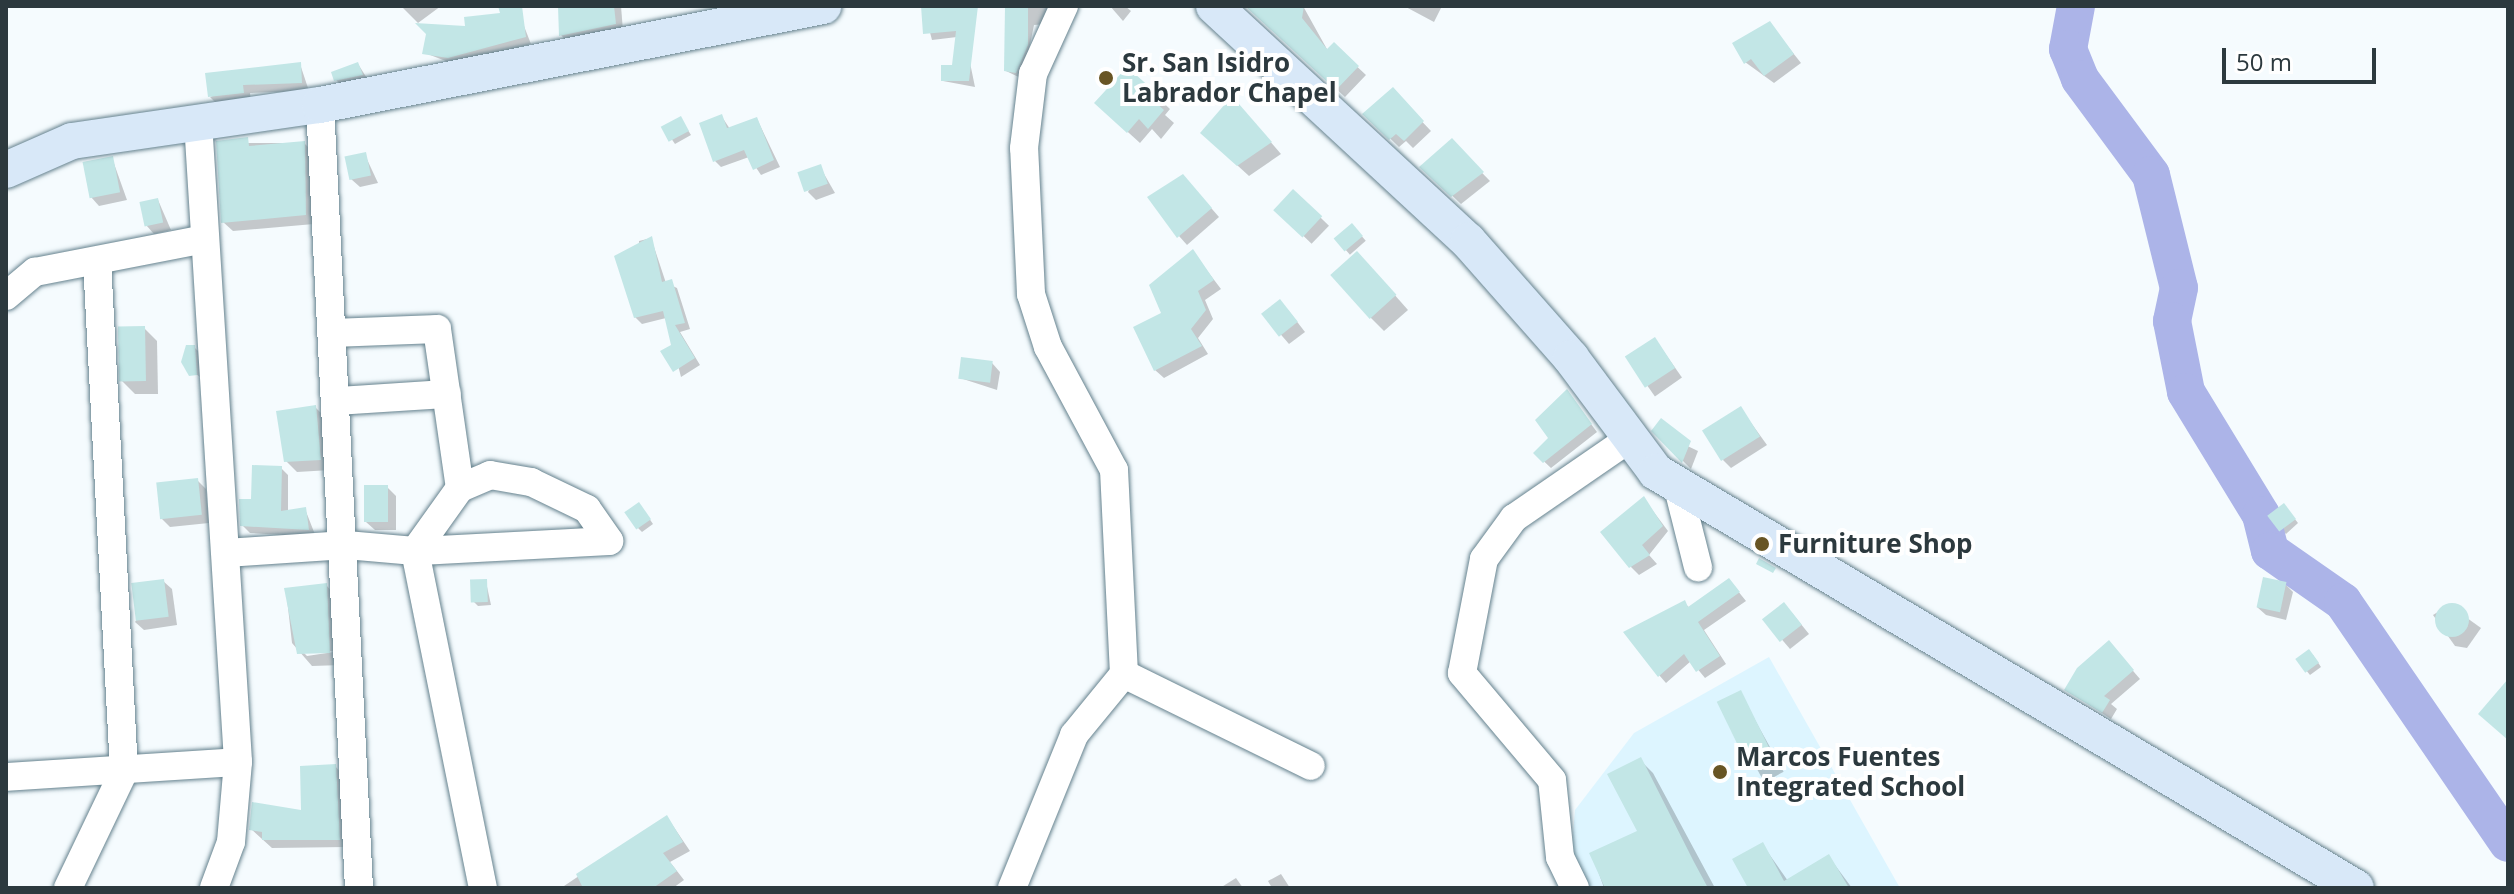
<!DOCTYPE html>
<html>
<head>
<meta charset="utf-8">
<style>
  body { margin:0 }
  #map { position:relative; width:2514px; height:894px; overflow:hidden; background:#f5fbfe; font-family:"Open Sans",sans-serif }
  div>[style] { position:absolute }
  .built>* { inset:0; background:#ddf5ff }
  .shadow>* { inset:0; background:#0003; transform-origin:0 0 }
  .river>* { height:38px; margin:-19px; padding:0 19px; transform-origin:19px; border-radius:19px; background:#acb4e8 }
  .building>* { inset:0; background:#c2e6e6; transform-origin:0 0 }
  .round { border-radius:50% }
  .roads { filter:drop-shadow(0 0 2px #65828e) drop-shadow(0 0 2px #65828e) }
  .minor>* { height:28px; margin:-14px; padding:0 14px; transform-origin:14px; border-radius:14px; background:#fff }
  .major>* { height:36px; margin:-18px; padding:0 18px; transform-origin:18px; border-radius:18px; background:#d8e8f8 }
  .dots>* { width:22px; height:22px; translate:-50% -50%; box-sizing:border-box; border:4px solid #fff; border-radius:50% }
  span { translate:-50% -50%; white-space:nowrap; text-align:center; line-height:1.15; -webkit-text-stroke:8px #fff; paint-order:stroke }
  .poi-label { font-size:26px; color:#2c393e; font-weight:700 }
  .left { translate:0 -50%; text-align:left }
  .frame { position:absolute; inset:0; border:8px solid #2c393e; pointer-events:none }
  .scale { position:absolute; left:2222px; top:48px; width:154px; height:36px; box-sizing:border-box; border:4px solid #2c393e; border-top:0; padding-left:10px; font-size:24px; line-height:28px; white-space:nowrap; color:#2c393e; -webkit-text-stroke:6px #fff; paint-order:stroke }
</style>
</head>
<body>
<div id="map">
  <div class="built">
    <div style="clip-path:polygon(1769px 657px,1900px 888px,1586px 888px,1571px 857px,1575px 810px,1634px 733px)"></div>
  </div>
  <div class="shadow">
    <div style="clip-path:polygon(401px 6px,441px 6px,418px 23px)"></div>
    <div style="clip-path:polygon(560px 6px,621px 6px,623px 31px,568px 43px,561px 35px)"></div>
    <div style="clip-path:polygon(923px 6px,959px 9px,975px 87px,943px 81px,954px 67px,957px 37px,932px 40px)"></div>
    <div style="clip-path:polygon(1007px 6px,1055px 6px,1047px 24px,1034px 25px,1023px 79px,1006px 71px)"></div>
    <div style="clip-path:polygon(1110px 6px,1125px 6px,1131px 11px,1123px 21px)"></div>
    <div style="clip-path:polygon(1247px 6px,1303px 6px,1328px 51px,1334px 45px,1366px 75px,1345px 97px)"></div>
    <div style="clip-path:polygon(1404px 6px,1442px 6px,1434px 22px)"></div>
    <div style="clip-path:polygon(522px 21px,531px 44px,456px 65px,425px 53px,428px 34px)"></div>
    <div style="clip-path:polygon(1770px 24px,1801px 63px,1774px 83px,1745px 62px)"></div>
    <div style="clip-path:polygon(300px 64px,309px 91px,250px 93px,251px 101px,218px 105px,210px 97px)"></div>
    <div style="clip-path:polygon(358px 64px,370px 83px,344px 88px,336px 80px)"></div>
    <div style="clip-path:polygon(1127px 69px,1170px 109px,1165px 115px,1174px 123px,1161px 139px,1152px 129px,1140px 143px,1108px 114px)"></div>
    <div style="clip-path:polygon(1392px 90px,1431px 131px,1413px 148px,1406px 141px,1399px 147px,1365px 114px)"></div>
    <div style="clip-path:polygon(1243px 110px,1281px 154px,1249px 176px,1213px 143px)"></div>
    <div style="clip-path:polygon(722px 117px,730px 129px,757px 119px,780px 167px,761px 175px,749px 157px,721px 167px,715px 161px)"></div>
    <div style="clip-path:polygon(681px 119px,691px 135px,675px 144px,664px 128px)"></div>
    <div style="clip-path:polygon(1451px 141px,1490px 181px,1461px 204px,1422px 167px)"></div>
    <div style="clip-path:polygon(218px 143px,304px 143px,314px 153px,314px 224px,233px 231px,223px 222px)"></div>
    <div style="clip-path:polygon(365px 155px,378px 183px,360px 187px,351px 179px)"></div>
    <div style="clip-path:polygon(112px 158px,127px 200px,99px 206px,91px 197px)"></div>
    <div style="clip-path:polygon(820px 167px,835px 193px,816px 200px,808px 192px)"></div>
    <div style="clip-path:polygon(1191px 185px,1219px 217px,1187px 245px,1179px 236px)"></div>
    <div style="left:1293px;top:191px;width:50px;height:25px;rotate:44deg"></div>
    <div style="clip-path:polygon(158px 200px,171px 230px,154px 234px,146px 225px)"></div>
    <div style="left:1352px;top:225px;width:21px;height:21px;rotate:49deg"></div>
    <div style="clip-path:polygon(651px 238px,666px 283px,677px 288px,690px 329px,680px 332px,700px 365px,681px 377px,666px 318px,642px 324px,635px 317px,639px 241px)"></div>
    <div style="clip-path:polygon(1193px 252px,1221px 289px,1205px 300px,1213px 319px,1198px 338px,1208px 354px,1164px 378px,1155px 370px,1164px 314px)"></div>
    <div style="clip-path:polygon(1370px 267px,1408px 310px,1384px 331px,1371px 318px)"></div>
    <div style="clip-path:polygon(1288px 310px,1305px 332px,1289px 344px,1264px 315px)"></div>
    <div style="clip-path:polygon(144px 328px,157px 341px,158px 394px,135px 394px,122px 381px)"></div>
    <div style="left:1655px;top:339px;width:47px;height:33px;rotate:55deg"></div>
    <div style="clip-path:polygon(194px 347px,203px 356px,204px 380px,192px 371px)"></div>
    <div style="clip-path:polygon(992px 363px,1000px 372px,997px 390px,960px 378px)"></div>
    <div style="clip-path:polygon(1567px 392px,1597px 432px,1551px 468px,1535px 453px,1550px 438px)"></div>
    <div style="clip-path:polygon(315px 407px,326px 418px,331px 470px,297px 472px,286px 461px)"></div>
    <div style="clip-path:polygon(1741px 409px,1767px 445px,1731px 468px,1723px 460px)"></div>
    <div style="clip-path:polygon(1654px 430px,1698px 451px,1691px 469px,1684px 462px)"></div>
    <div style="clip-path:polygon(281px 468px,288px 475px,288px 512px,305px 509px,316px 537px,250px 533px,242px 525px)"></div>
    <div style="clip-path:polygon(197px 480px,206px 489px,209px 523px,170px 527px,161px 518px)"></div>
    <div style="clip-path:polygon(387px 487px,396px 496px,396px 530px,375px 530px,366px 522px)"></div>
    <div style="clip-path:polygon(1644px 499px,1668px 531px,1649px 555px,1657px 564px,1639px 575px,1631px 567px)"></div>
    <div style="clip-path:polygon(642px 508px,653px 524px,642px 532px,638px 528px)"></div>
    <div style="clip-path:polygon(2287px 509px,2298px 523px,2286px 534px,2282px 530px)"></div>
    <div style="clip-path:polygon(1729px 580px,1746px 601px,1704px 630px,1726px 664px,1705px 678px,1691px 661px,1666px 683px,1659px 675px,1684px 603px,1690px 608px)"></div>
    <div style="clip-path:polygon(163px 581px,172px 589px,177px 625px,144px 630px,135px 622px)"></div>
    <div style="clip-path:polygon(486px 582px,491px 605px,478px 606px,474px 602px)"></div>
    <div style="clip-path:polygon(2285px 584px,2293px 592px,2286px 620px,2266px 615px,2257px 607px)"></div>
    <div style="clip-path:polygon(evenodd,326px 585px,338px 598px,342px 665px,312px 666px,292px 643px,286px 590px,326px 585px,340px 651px,307px 656px,303px 652px,340px 651px)"></div>
    <div style="clip-path:polygon(2449px 605px,2481px 628px,2467px 648px,2455px 646px,2433px 615px)"></div>
    <div style="clip-path:polygon(1792px 613px,1809px 634px,1790px 649px,1765px 620px)"></div>
    <div style="clip-path:polygon(2116px 651px,2140px 679px,2111px 704px,2117px 709px,2111px 719px,2067px 690px)"></div>
    <div style="clip-path:polygon(2313px 655px,2321px 667px,2310px 675px,2297px 659px)"></div>
    <div style="left:1740px;top:693px;width:90px;height:22px;rotate:61deg"></div>
    <div style="clip-path:polygon(1640px 760px,1653px 773px,1715px 888px,1604px 888px,1592px 854px,1639px 832px)"></div>
    <div style="clip-path:polygon(335px 766px,343px 775px,347px 847px,272px 848px,251px 829px,303px 812px)"></div>
    <div style="clip-path:polygon(667px 817px,690px 851px,670px 862px,684px 880px,673px 888px,561px 888px)"></div>
    <div style="clip-path:polygon(1762px 844px,1788px 881px,1829px 857px,1852px 888px,1750px 888px)"></div>
    <div style="clip-path:polygon(1281px 874px,1290px 888px,1272px 888px,1268px 881px)"></div>
    <div style="clip-path:polygon(1236px 878px,1243px 888px,1220px 888px)"></div>
  </div>
  <div class="river">
    <div style="left:2076px;top:6px;width:44px;rotate:100.5deg"></div>
    <div style="left:2068px;top:49px;width:32px;rotate:68deg"></div>
    <div style="left:2080px;top:79px;width:119px;rotate:53.5deg"></div>
    <div style="left:2151px;top:175px;width:116px;rotate:76.1deg"></div>
    <div style="left:2179px;top:288px;width:34px;rotate:102deg"></div>
    <div style="left:2172px;top:321px;width:72px;rotate:78.8deg"></div>
    <div style="left:2186px;top:392px;width:144px;rotate:58.6deg"></div>
    <div style="left:2261px;top:515px;width:37px;rotate:76deg"></div>
    <div style="left:2270px;top:551px;width:89px;rotate:34.9deg"></div>
    <div style="left:2343px;top:602px;width:292px;rotate:55.6deg"></div>
  </div>
  <div class="building">
    <div style="clip-path:polygon(498px 6px,522px 6px,526px 37px,448px 58px,422px 54px,426px 34px,415px 23px,465px 26px,464px 17px,500px 13px)"></div>
    <div style="clip-path:polygon(558px 6px,614px 6px,616px 24px,559px 36px)"></div>
    <div style="clip-path:polygon(921px 6px,978px 6px,969px 81px,941px 81px,941px 65px,952px 65px,956px 31px,923px 34px)"></div>
    <div style="clip-path:polygon(1005px 6px,1028px 6px,1028px 45px,1016px 73px,1004px 71px)"></div>
    <div style="clip-path:polygon(1245px 6px,1304px 6px,1302px 18px,1327px 49px,1334px 42px,1359px 66px,1336px 90px)"></div>
    <div style="clip-path:polygon(1770px 21px,1794px 54px,1764px 76px,1751px 59px,1744px 64px,1732px 43px)"></div>
    <div style="clip-path:polygon(301px 62px,302px 83px,243px 85px,244px 93px,208px 97px,205px 73px)"></div>
    <div style="clip-path:polygon(358px 62px,363px 75px,334px 81px,331px 72px)"></div>
    <div style="clip-path:polygon(1127px 67px,1160px 96px,1155px 102px,1164px 110px,1148px 129px,1139px 119px,1127px 133px,1094px 103px)"></div>
    <div style="clip-path:polygon(1393px 87px,1424px 121px,1404px 141px,1396px 134px,1389px 140px,1362px 114px)"></div>
    <div style="clip-path:polygon(1232px 96px,1272px 142px,1237px 166px,1200px 133px)"></div>
    <div style="clip-path:polygon(722px 114px,727px 128px,757px 117px,774px 160px,753px 170px,744px 150px,713px 162px,699px 123px)"></div>
    <div style="left:681px;top:116px;width:17px;height:23px;rotate:62deg"></div>
    <div style="clip-path:polygon(248px 137px,249px 146px,305px 141px,306px 215px,221px 223px,216px 141px)"></div>
    <div style="clip-path:polygon(1452px 138px,1484px 172px,1451px 197px,1419px 167px)"></div>
    <div style="left:366px;top:152px;width:24px;height:22px;rotate:78deg"></div>
    <div style="left:113px;top:156px;width:37px;height:31px;rotate:79deg"></div>
    <div style="left:821px;top:164px;width:21px;height:25px;rotate:71deg"></div>
    <div style="clip-path:polygon(1183px 174px,1212px 208px,1177px 238px,1147px 197px)"></div>
    <div style="left:1293px;top:189px;width:40px;height:29px;rotate:43deg"></div>
    <div style="left:158px;top:198px;width:25px;height:19px;rotate:78deg"></div>
    <div style="left:1352px;top:223px;width:17px;height:24px;rotate:50deg"></div>
    <div style="clip-path:polygon(652px 236px,662px 282px,672px 279px,685px 323px,675px 325px,695px 358px,673px 372px,660px 351px,671px 345px,663px 311px,634px 318px,614px 256px)"></div>
    <div style="clip-path:polygon(1193px 249px,1214px 280px,1198px 291px,1206px 310px,1191px 329px,1202px 346px,1154px 371px,1133px 327px,1161px 313px,1149px 285px)"></div>
    <div style="left:1357px;top:251px;width:59px;height:36px;rotate:48deg"></div>
    <div style="left:1280px;top:299px;width:29px;height:24px;rotate:52deg"></div>
    <div style="left:145px;top:326px;width:55px;height:27px;rotate:89deg"></div>
    <div style="left:1655px;top:337px;width:37px;height:36px;rotate:57deg"></div>
    <div style="clip-path:polygon(186px 345px,195px 345px,197px 375px,189px 376px,181px 362px)"></div>
    <div style="left:961px;top:357px;width:32px;height:22px;rotate:7deg"></div>
    <div style="clip-path:polygon(1567px 389px,1592px 424px,1543px 463px,1533px 453px,1548px 438px,1535px 420px)"></div>
    <div style="clip-path:polygon(316px 405px,321px 460px,284px 462px,276px 411px)"></div>
    <div style="left:1741px;top:406px;width:36px;height:46px;rotate:58deg"></div>
    <div style="clip-path:polygon(1661px 418px,1691px 441px,1682px 463px,1651px 431px)"></div>
    <div style="clip-path:polygon(252px 465px,282px 466px,281px 511px,306px 507px,309px 530px,240px 526px,239px 499px,251px 499px)"></div>
    <div style="left:198px;top:478px;width:37px;height:42px;rotate:84deg"></div>
    <div style="left:388px;top:485px;width:37px;height:24px;rotate:90deg"></div>
    <div style="clip-path:polygon(1644px 496px,1663px 526px,1642px 545px,1650px 555px,1629px 568px,1600px 532px)"></div>
    <div style="left:639px;top:502px;width:21px;height:18px;rotate:55deg"></div>
    <div style="left:2284px;top:503px;width:20px;height:21px;rotate:53deg"></div>
    <div style="clip-path:polygon(1759px 558px,1776px 568px,1773px 573px,1756px 564px)"></div>
    <div style="left:2263px;top:577px;width:24px;height:31px;rotate:12deg"></div>
    <div style="clip-path:polygon(1729px 578px,1740px 592px,1698px 622px,1720px 656px,1696px 672px,1684px 654px,1658px 677px,1623px 632px,1685px 600px,1688px 607px)"></div>
    <div style="left:164px;top:579px;width:38px;height:33px;rotate:83deg"></div>
    <div style="left:487px;top:579px;width:23px;height:17px;rotate:88deg"></div>
    <div style="clip-path:polygon(327px 583px,330px 653px,297px 654px,284px 588px)"></div>
    <div style="left:1784px;top:602px;width:29px;height:28px;rotate:52deg"></div>
    <div class="round" style="left:2435px;top:603px;width:34px;height:34px"></div>
    <div style="clip-path:polygon(2109px 640px,2134px 670px,2104px 696px,2110px 700px,2102px 713px,2064px 690px,2077px 668px)"></div>
    <div style="left:2309px;top:649px;width:17px;height:17px;rotate:54deg"></div>
    <div style="clip-path:polygon(2508px 679px,2508px 740px,2478px 714px)"></div>
    <div style="left:1741px;top:690px;width:74px;height:27px;rotate:64deg"></div>
    <div style="clip-path:polygon(1641px 757px,1694px 862px,1708px 888px,1605px 888px,1589px 853px,1637px 831px,1607px 774px)"></div>
    <div style="clip-path:polygon(336px 764px,340px 840px,262px 840px,262px 832px,249px 830px,252px 802px,301px 810px,300px 766px)"></div>
    <div style="clip-path:polygon(667px 815px,683px 842px,663px 853px,677px 871px,653px 888px,583px 888px,576px 874px)"></div>
    <div style="clip-path:polygon(1763px 842px,1784px 881px,1829px 854px,1849px 888px,1748px 888px,1732px 859px)"></div>
  </div>
  <div class="roads">
    <div class="minor">
      <div style="left:320px;top:105px;width:784px;rotate:87.15deg"></div>
      <div style="left:198px;top:122px;width:641px;rotate:86.42deg"></div>
      <div style="left:238px;top:762px;width:80px;rotate:95deg"></div>
      <div style="left:231px;top:842px;width:49px;rotate:110.3deg"></div>
      <div style="left:6px;top:296px;width:38px;rotate:-40deg"></div>
      <div style="left:35px;top:272px;width:173px;rotate:-11deg"></div>
      <div style="left:333px;top:333px;width:104px;rotate:-2.2deg"></div>
      <div style="left:437px;top:329px;width:161px;rotate:81.8deg"></div>
      <div style="left:338px;top:401px;width:109px;rotate:-3.7deg"></div>
      <div style="left:490px;top:475px;width:42px;rotate:9.7deg"></div>
      <div style="left:531px;top:482px;width:62px;rotate:25.7deg"></div>
      <div style="left:587px;top:509px;width:39px;rotate:55deg"></div>
      <div style="left:609px;top:541px;width:194px;rotate:177deg"></div>
      <div style="left:415px;top:551px;width:77px;rotate:-54.5deg"></div>
      <div style="left:460px;top:488px;width:33px;rotate:-23deg"></div>
      <div style="left:1677px;top:484px;width:86px;rotate:75.8deg"></div>
      <div style="left:226px;top:553px;width:120px;rotate:-3.8deg"></div>
      <div style="left:346px;top:545px;width:69px;rotate:5deg"></div>
      <div style="left:415px;top:551px;width:344px;rotate:78.6deg"></div>
      <div style="left:1124px;top:674px;width:208px;rotate:26.2deg"></div>
      <div style="left:6px;top:777px;width:232px;rotate:-3.7deg"></div>
      <div style="left:68px;top:888px;width:130px;rotate:-64.4deg"></div>
      <div style="left:124px;top:771px;width:511px;rotate:-93.03deg"></div>
      <div style="left:1012px;top:888px;width:165px;rotate:-67.9deg"></div>
      <div style="left:1074px;top:735px;width:79px;rotate:-50.7deg"></div>
      <div style="left:1124px;top:674px;width:204px;rotate:-92.8deg"></div>
      <div style="left:1114px;top:470px;width:140px;rotate:-118.2deg"></div>
      <div style="left:1048px;top:347px;width:56px;rotate:-107.8deg"></div>
      <div style="left:1031px;top:294px;width:146px;rotate:-92.7deg"></div>
      <div style="left:1024px;top:148px;width:75px;rotate:-83.1deg"></div>
      <div style="left:1033px;top:74px;width:75px;rotate:-65.5deg"></div>
      <div style="left:1575px;top:888px;width:34px;rotate:-116deg"></div>
      <div style="left:1560px;top:857px;width:77px;rotate:-95.9deg"></div>
      <div style="left:1552px;top:780px;width:140px;rotate:-130.1deg"></div>
      <div style="left:1462px;top:673px;width:116px;rotate:-79.1deg"></div>
      <div style="left:1484px;top:559px;width:51px;rotate:-53.8deg"></div>
      <div style="left:1514px;top:518px;width:143px;rotate:-34.5deg"></div>
    </div>
    <div class="major">
      <div style="left:1214px;top:6px;width:346px;rotate:42.8deg"></div>
      <div style="left:1468px;top:241px;width:156px;rotate:48.6deg"></div>
      <div style="left:1571px;top:358px;width:142px;rotate:53.3deg"></div>
      <div style="left:1656px;top:472px;width:814px;rotate:30.72deg"></div>
      <div style="left:6px;top:170px;width:72px;rotate:-23.7deg"></div>
      <div style="left:72px;top:141px;width:251px;rotate:-8.3deg"></div>
      <div style="left:320px;top:105px;width:513px;rotate:-11.13deg"></div>
    </div>
  </div>
  <div class="dots">
    <div style="left:1106px;top:78px;background:#685524"></div>
    <div style="left:1762px;top:544px;background:#685524"></div>
    <div style="left:1720px;top:772px;background:#685524"></div>
  </div>
  <div class="poi-label">
    <span class="left" style="left:1122px;top:78px">Sr. San Isidro<br>Labrador Chapel</span>
    <span class="left" style="left:1778px;top:544px">Furniture Shop</span>
    <span class="left" style="left:1736px;top:772px">Marcos Fuentes<br>Integrated School</span>
  </div>
  <div class="frame"></div>
  <div class="scale">50 m</div>
</div>
</body>
</html>
